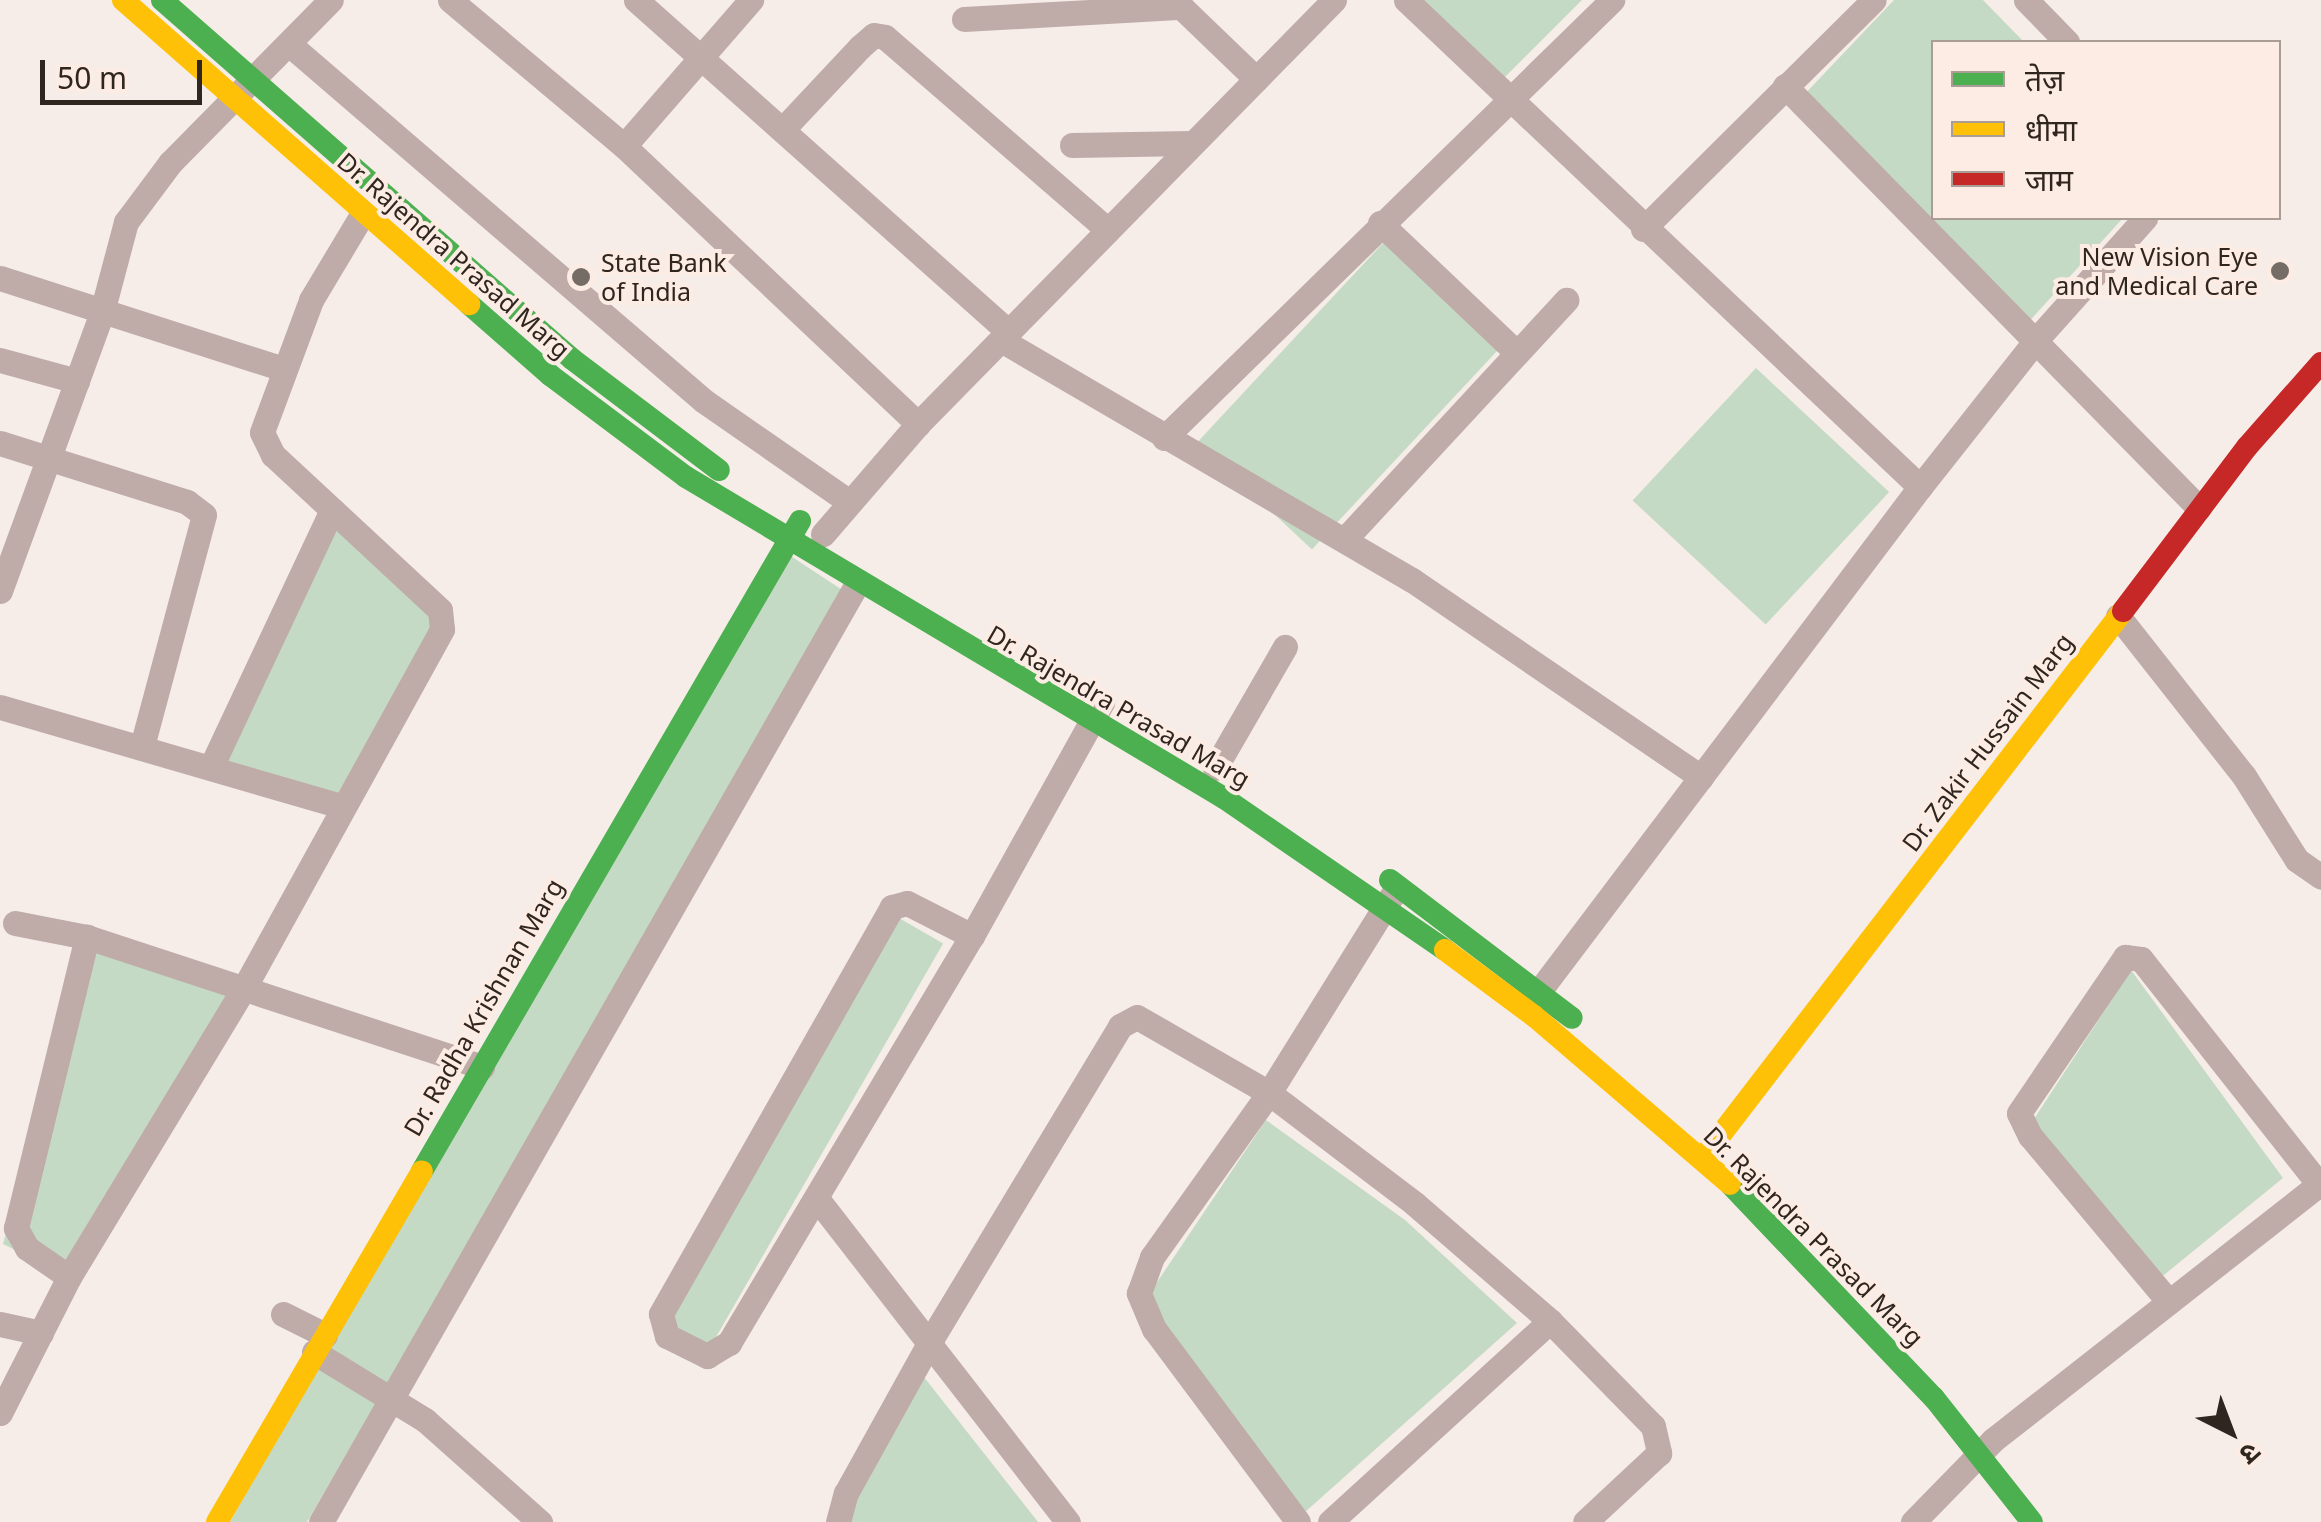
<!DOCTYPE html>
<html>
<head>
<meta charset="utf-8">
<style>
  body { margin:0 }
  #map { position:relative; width:2321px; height:1522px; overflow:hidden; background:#f6ede9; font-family:"Noto Sans","Noto Sans Devanagari",sans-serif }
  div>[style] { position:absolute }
  .green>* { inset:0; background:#c5dac4; transform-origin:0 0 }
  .street>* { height:25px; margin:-12.5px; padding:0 12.5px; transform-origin:12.5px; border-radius:12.5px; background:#bfaca9 }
  .fast>* { height:22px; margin:-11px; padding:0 11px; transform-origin:11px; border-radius:11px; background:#4caf50 }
  .slow>* { height:22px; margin:-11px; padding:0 11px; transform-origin:11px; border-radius:11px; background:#ffc107 }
  .jam>* { height:22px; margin:-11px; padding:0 11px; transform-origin:11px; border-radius:11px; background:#c62828 }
  .dots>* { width:28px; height:28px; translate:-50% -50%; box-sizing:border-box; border:5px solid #fcece3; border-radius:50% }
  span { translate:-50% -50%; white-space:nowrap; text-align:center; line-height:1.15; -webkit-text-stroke:8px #fcece3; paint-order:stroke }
  .street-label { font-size:25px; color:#302620 }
  .poi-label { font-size:25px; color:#302620 }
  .right { translate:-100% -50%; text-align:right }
  .left { translate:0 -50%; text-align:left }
  .legend { position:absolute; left:1931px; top:40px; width:350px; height:180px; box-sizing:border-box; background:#fcece3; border:2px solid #aa9d95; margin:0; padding:12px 18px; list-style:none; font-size:30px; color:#302620 }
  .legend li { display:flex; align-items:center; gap:20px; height:50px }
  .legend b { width:50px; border:2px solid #aa9d95 }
  .north { position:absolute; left:2181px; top:1382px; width:100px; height:100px; -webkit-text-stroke:8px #fcece3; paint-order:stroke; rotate:138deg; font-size:28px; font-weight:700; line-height:40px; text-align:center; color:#302620 }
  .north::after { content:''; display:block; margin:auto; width:35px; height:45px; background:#302620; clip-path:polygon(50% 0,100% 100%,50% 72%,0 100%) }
  .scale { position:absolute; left:40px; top:60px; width:162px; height:45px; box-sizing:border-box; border:5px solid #302620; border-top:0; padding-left:12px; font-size:30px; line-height:35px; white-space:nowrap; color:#302620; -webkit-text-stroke:8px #fcece3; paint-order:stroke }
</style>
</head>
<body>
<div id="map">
  <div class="green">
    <div style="clip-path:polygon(1413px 0,1582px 0,1497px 85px)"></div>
    <div style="clip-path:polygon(1894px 0,1983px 0,2024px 42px,1934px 42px,1934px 218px,2123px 218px,2025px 326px,1801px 98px)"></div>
    <div style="left:1384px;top:242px;width:157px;height:274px;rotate:43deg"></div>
    <div style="left:1756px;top:368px;width:182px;height:181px;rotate:43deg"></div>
    <div style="clip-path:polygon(329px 520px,436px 620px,335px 803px,219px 770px)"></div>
    <div style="clip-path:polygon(780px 549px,847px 593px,307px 1522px,230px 1522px)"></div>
    <div style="left:899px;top:918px;width:51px;height:469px;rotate:30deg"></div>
    <div style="clip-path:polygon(87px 937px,243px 990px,69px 1277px,3px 1244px)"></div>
    <div style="clip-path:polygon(2131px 970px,2283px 1178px,2159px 1279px,2032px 1122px)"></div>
    <div style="clip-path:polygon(1266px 1120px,1405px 1220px,1517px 1323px,1295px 1521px,1141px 1306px)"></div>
    <div style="clip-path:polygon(920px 1372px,1038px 1522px,835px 1522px)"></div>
  </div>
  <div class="street">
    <div style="left:450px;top:0;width:227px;rotate:40deg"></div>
    <div style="left:624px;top:146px;width:405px;rotate:43.4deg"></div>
    <div style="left:636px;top:0;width:499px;rotate:41.7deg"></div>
    <div style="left:1174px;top:0;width:114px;rotate:43.9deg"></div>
    <div style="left:1406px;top:0;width:708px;rotate:43.45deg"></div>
    <div style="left:2026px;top:0;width:59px;rotate:45.7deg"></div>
    <div style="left:964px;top:19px;width:218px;rotate:-3.2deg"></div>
    <div style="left:289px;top:44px;width:547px;rotate:40.7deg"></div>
    <div style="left:704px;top:401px;width:175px;rotate:34.8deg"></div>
    <div style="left:1785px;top:86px;width:591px;rotate:45.55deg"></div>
    <div style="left:783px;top:129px;width:112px;rotate:-46.8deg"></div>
    <div style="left:860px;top:47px;width:18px;rotate:-41deg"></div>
    <div style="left:874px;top:35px;width:11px;rotate:10deg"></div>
    <div style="left:885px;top:37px;width:295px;rotate:40.9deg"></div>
    <div style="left:1072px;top:145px;width:120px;rotate:-1deg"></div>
    <div style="left:624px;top:146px;width:194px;rotate:-49deg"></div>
    <div style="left:1380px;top:223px;width:187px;rotate:43.5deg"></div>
    <div style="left:1643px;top:229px;width:325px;rotate:-44.8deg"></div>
    <div style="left:0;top:278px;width:295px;rotate:17.8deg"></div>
    <div style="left:1001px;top:340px;width:476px;rotate:30.3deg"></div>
    <div style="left:1412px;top:580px;width:350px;rotate:34.3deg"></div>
    <div style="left:0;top:360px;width:80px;rotate:15.3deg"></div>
    <div style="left:1164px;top:438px;width:627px;rotate:-44.35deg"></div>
    <div style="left:0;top:443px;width:196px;rotate:17.5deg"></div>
    <div style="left:187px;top:502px;width:21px;rotate:37deg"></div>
    <div style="left:204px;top:515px;width:240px;rotate:105deg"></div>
    <div style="left:823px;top:534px;width:145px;rotate:-49.2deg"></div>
    <div style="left:918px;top:424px;width:594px;rotate:-45.55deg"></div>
    <div style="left:1345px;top:539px;width:326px;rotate:-47.2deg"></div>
    <div style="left:0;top:591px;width:297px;rotate:-69.9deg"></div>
    <div style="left:102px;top:312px;width:93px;rotate:-75.1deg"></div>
    <div style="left:126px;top:222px;width:74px;rotate:-53.3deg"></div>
    <div style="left:170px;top:163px;width:229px;rotate:-45.4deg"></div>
    <div style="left:2118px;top:616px;width:204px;rotate:51.8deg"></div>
    <div style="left:2244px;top:776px;width:99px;rotate:57.8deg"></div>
    <div style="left:2297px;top:860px;width:29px;rotate:35deg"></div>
    <div style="left:0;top:707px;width:355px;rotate:16.2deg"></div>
    <div style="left:211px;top:767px;width:284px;rotate:-64.8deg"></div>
    <div style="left:1215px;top:768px;width:140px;rotate:-60deg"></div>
    <div style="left:15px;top:923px;width:73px;rotate:11deg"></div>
    <div style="left:87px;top:937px;width:416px;rotate:18.2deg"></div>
    <div style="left:972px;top:936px;width:73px;rotate:-153.1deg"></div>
    <div style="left:907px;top:903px;width:16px;rotate:165deg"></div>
    <div style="left:892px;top:907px;width:468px;rotate:119.6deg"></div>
    <div style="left:661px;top:1314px;width:23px;rotate:75deg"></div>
    <div style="left:667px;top:1336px;width:45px;rotate:26.6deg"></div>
    <div style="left:707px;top:1356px;width:26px;rotate:-31deg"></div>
    <div style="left:729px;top:1343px;width:474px;rotate:-59.2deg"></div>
    <div style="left:972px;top:936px;width:268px;rotate:-60.9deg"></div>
    <div style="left:1540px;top:990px;width:630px;rotate:-52.93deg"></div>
    <div style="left:1920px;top:487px;width:187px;rotate:-51.7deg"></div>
    <div style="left:2036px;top:340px;width:164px;rotate:-48.2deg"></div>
    <div style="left:818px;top:1200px;width:408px;rotate:52.2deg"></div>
    <div style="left:69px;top:1277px;width:51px;rotate:-145.4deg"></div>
    <div style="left:27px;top:1248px;width:23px;rotate:-119deg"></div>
    <div style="left:16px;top:1228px;width:300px;rotate:-76.3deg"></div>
    <div style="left:2169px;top:1302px;width:217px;rotate:-129.9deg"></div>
    <div style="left:2030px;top:1136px;width:25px;rotate:-116deg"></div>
    <div style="left:2019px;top:1113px;width:189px;rotate:-55.8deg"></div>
    <div style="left:2125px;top:957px;width:16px;rotate:7deg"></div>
    <div style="left:2141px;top:959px;width:287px;rotate:51.7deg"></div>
    <div style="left:283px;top:1314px;width:47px;rotate:26.6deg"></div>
    <div style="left:0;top:1324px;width:42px;rotate:12.4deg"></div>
    <div style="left:314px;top:1352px;width:130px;rotate:31.5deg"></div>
    <div style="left:425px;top:1420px;width:154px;rotate:41.6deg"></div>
    <div style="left:0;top:1413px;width:153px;rotate:-63.1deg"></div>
    <div style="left:69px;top:1277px;width:336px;rotate:-58.8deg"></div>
    <div style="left:243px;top:990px;width:412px;rotate:-61.1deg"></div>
    <div style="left:442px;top:629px;width:19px;rotate:-96deg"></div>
    <div style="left:440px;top:610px;width:228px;rotate:-137.1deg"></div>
    <div style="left:273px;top:455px;width:25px;rotate:-116deg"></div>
    <div style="left:262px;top:432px;width:141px;rotate:-69.6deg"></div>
    <div style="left:311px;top:300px;width:101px;rotate:-59.1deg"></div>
    <div style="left:321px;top:1522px;width:1083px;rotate:-60.26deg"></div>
    <div style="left:838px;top:1522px;width:30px;rotate:-75deg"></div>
    <div style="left:846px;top:1493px;width:171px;rotate:-61deg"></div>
    <div style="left:929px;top:1343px;width:370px;rotate:-58.9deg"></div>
    <div style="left:1120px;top:1026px;width:19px;rotate:-28deg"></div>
    <div style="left:1137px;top:1017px;width:152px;rotate:29.9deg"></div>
    <div style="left:1269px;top:1093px;width:183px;rotate:37.2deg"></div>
    <div style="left:1415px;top:1204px;width:179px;rotate:40.9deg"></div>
    <div style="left:1550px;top:1321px;width:147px;rotate:45.6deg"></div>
    <div style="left:1653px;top:1426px;width:28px;rotate:77deg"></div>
    <div style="left:1659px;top:1453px;width:101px;rotate:137deg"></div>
    <div style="left:1298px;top:1522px;width:241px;rotate:-126.7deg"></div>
    <div style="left:1154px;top:1329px;width:39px;rotate:-113deg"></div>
    <div style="left:1139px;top:1293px;width:38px;rotate:-70deg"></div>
    <div style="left:1152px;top:1257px;width:201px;rotate:-54.5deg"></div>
    <div style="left:1269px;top:1093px;width:234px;rotate:-58.1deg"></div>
    <div style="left:1330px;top:1522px;width:298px;rotate:-42.4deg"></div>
    <div style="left:1913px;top:1522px;width:115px;rotate:-45.7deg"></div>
    <div style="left:1993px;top:1440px;width:417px;rotate:-38.1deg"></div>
  </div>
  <div class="fast">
    <div style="left:162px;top:0;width:545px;rotate:41.21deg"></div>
    <div style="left:572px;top:359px;width:184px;rotate:37.1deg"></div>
    <div style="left:469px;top:304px;width:108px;rotate:41.2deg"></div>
    <div style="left:550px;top:375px;width:170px;rotate:36.9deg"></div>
    <div style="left:686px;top:477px;width:626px;rotate:30.82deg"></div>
    <div style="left:1224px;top:798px;width:268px;rotate:34.5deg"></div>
    <div style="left:1390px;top:880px;width:228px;rotate:37.2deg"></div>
    <div style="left:422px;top:1171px;width:752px;rotate:-59.82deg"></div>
    <div style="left:1730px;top:1184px;width:296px;rotate:46.4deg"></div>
    <div style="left:1934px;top:1398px;width:158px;rotate:51.7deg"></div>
  </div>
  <div class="slow">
    <div style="left:123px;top:0;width:461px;rotate:41.3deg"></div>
    <div style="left:1445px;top:950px;width:111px;rotate:36.6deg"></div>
    <div style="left:1534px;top:1016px;width:258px;rotate:40.6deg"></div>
    <div style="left:1702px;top:1159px;width:691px;rotate:-52.47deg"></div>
    <div style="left:217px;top:1522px;width:406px;rotate:-59.7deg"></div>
  </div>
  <div class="jam">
    <div style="left:2123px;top:611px;width:206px;rotate:-52.9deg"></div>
    <div style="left:2247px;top:447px;width:112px;rotate:-48.6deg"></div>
  </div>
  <div class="dots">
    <div style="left:2280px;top:271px;background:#756c66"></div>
    <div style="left:581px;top:277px;background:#756c66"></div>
  </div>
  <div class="street-label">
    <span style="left:454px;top:255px;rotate:41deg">Dr. Rajendra Prasad Marg</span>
    <span style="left:1119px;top:706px;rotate:30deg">Dr. Rajendra Prasad Marg</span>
    <span style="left:1987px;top:742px;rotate:-53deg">Dr. Zakir Hussain Marg</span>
    <span style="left:483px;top:1007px;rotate:-60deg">Dr. Radha Krishnan Marg</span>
    <span style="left:1814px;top:1236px;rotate:45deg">Dr. Rajendra Prasad Marg</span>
  </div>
  <div class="poi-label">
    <span class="right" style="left:2258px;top:271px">New Vision Eye<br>and Medical Care</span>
    <span class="left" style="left:601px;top:277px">State Bank<br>of India</span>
  </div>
  <ul class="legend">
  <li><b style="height:12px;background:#4caf50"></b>तेज़</li>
  <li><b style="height:12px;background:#ffc107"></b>धीमा</li>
  <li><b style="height:12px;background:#c62828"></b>जाम</li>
  </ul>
  <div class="north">उ</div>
  <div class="scale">50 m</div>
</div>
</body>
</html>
